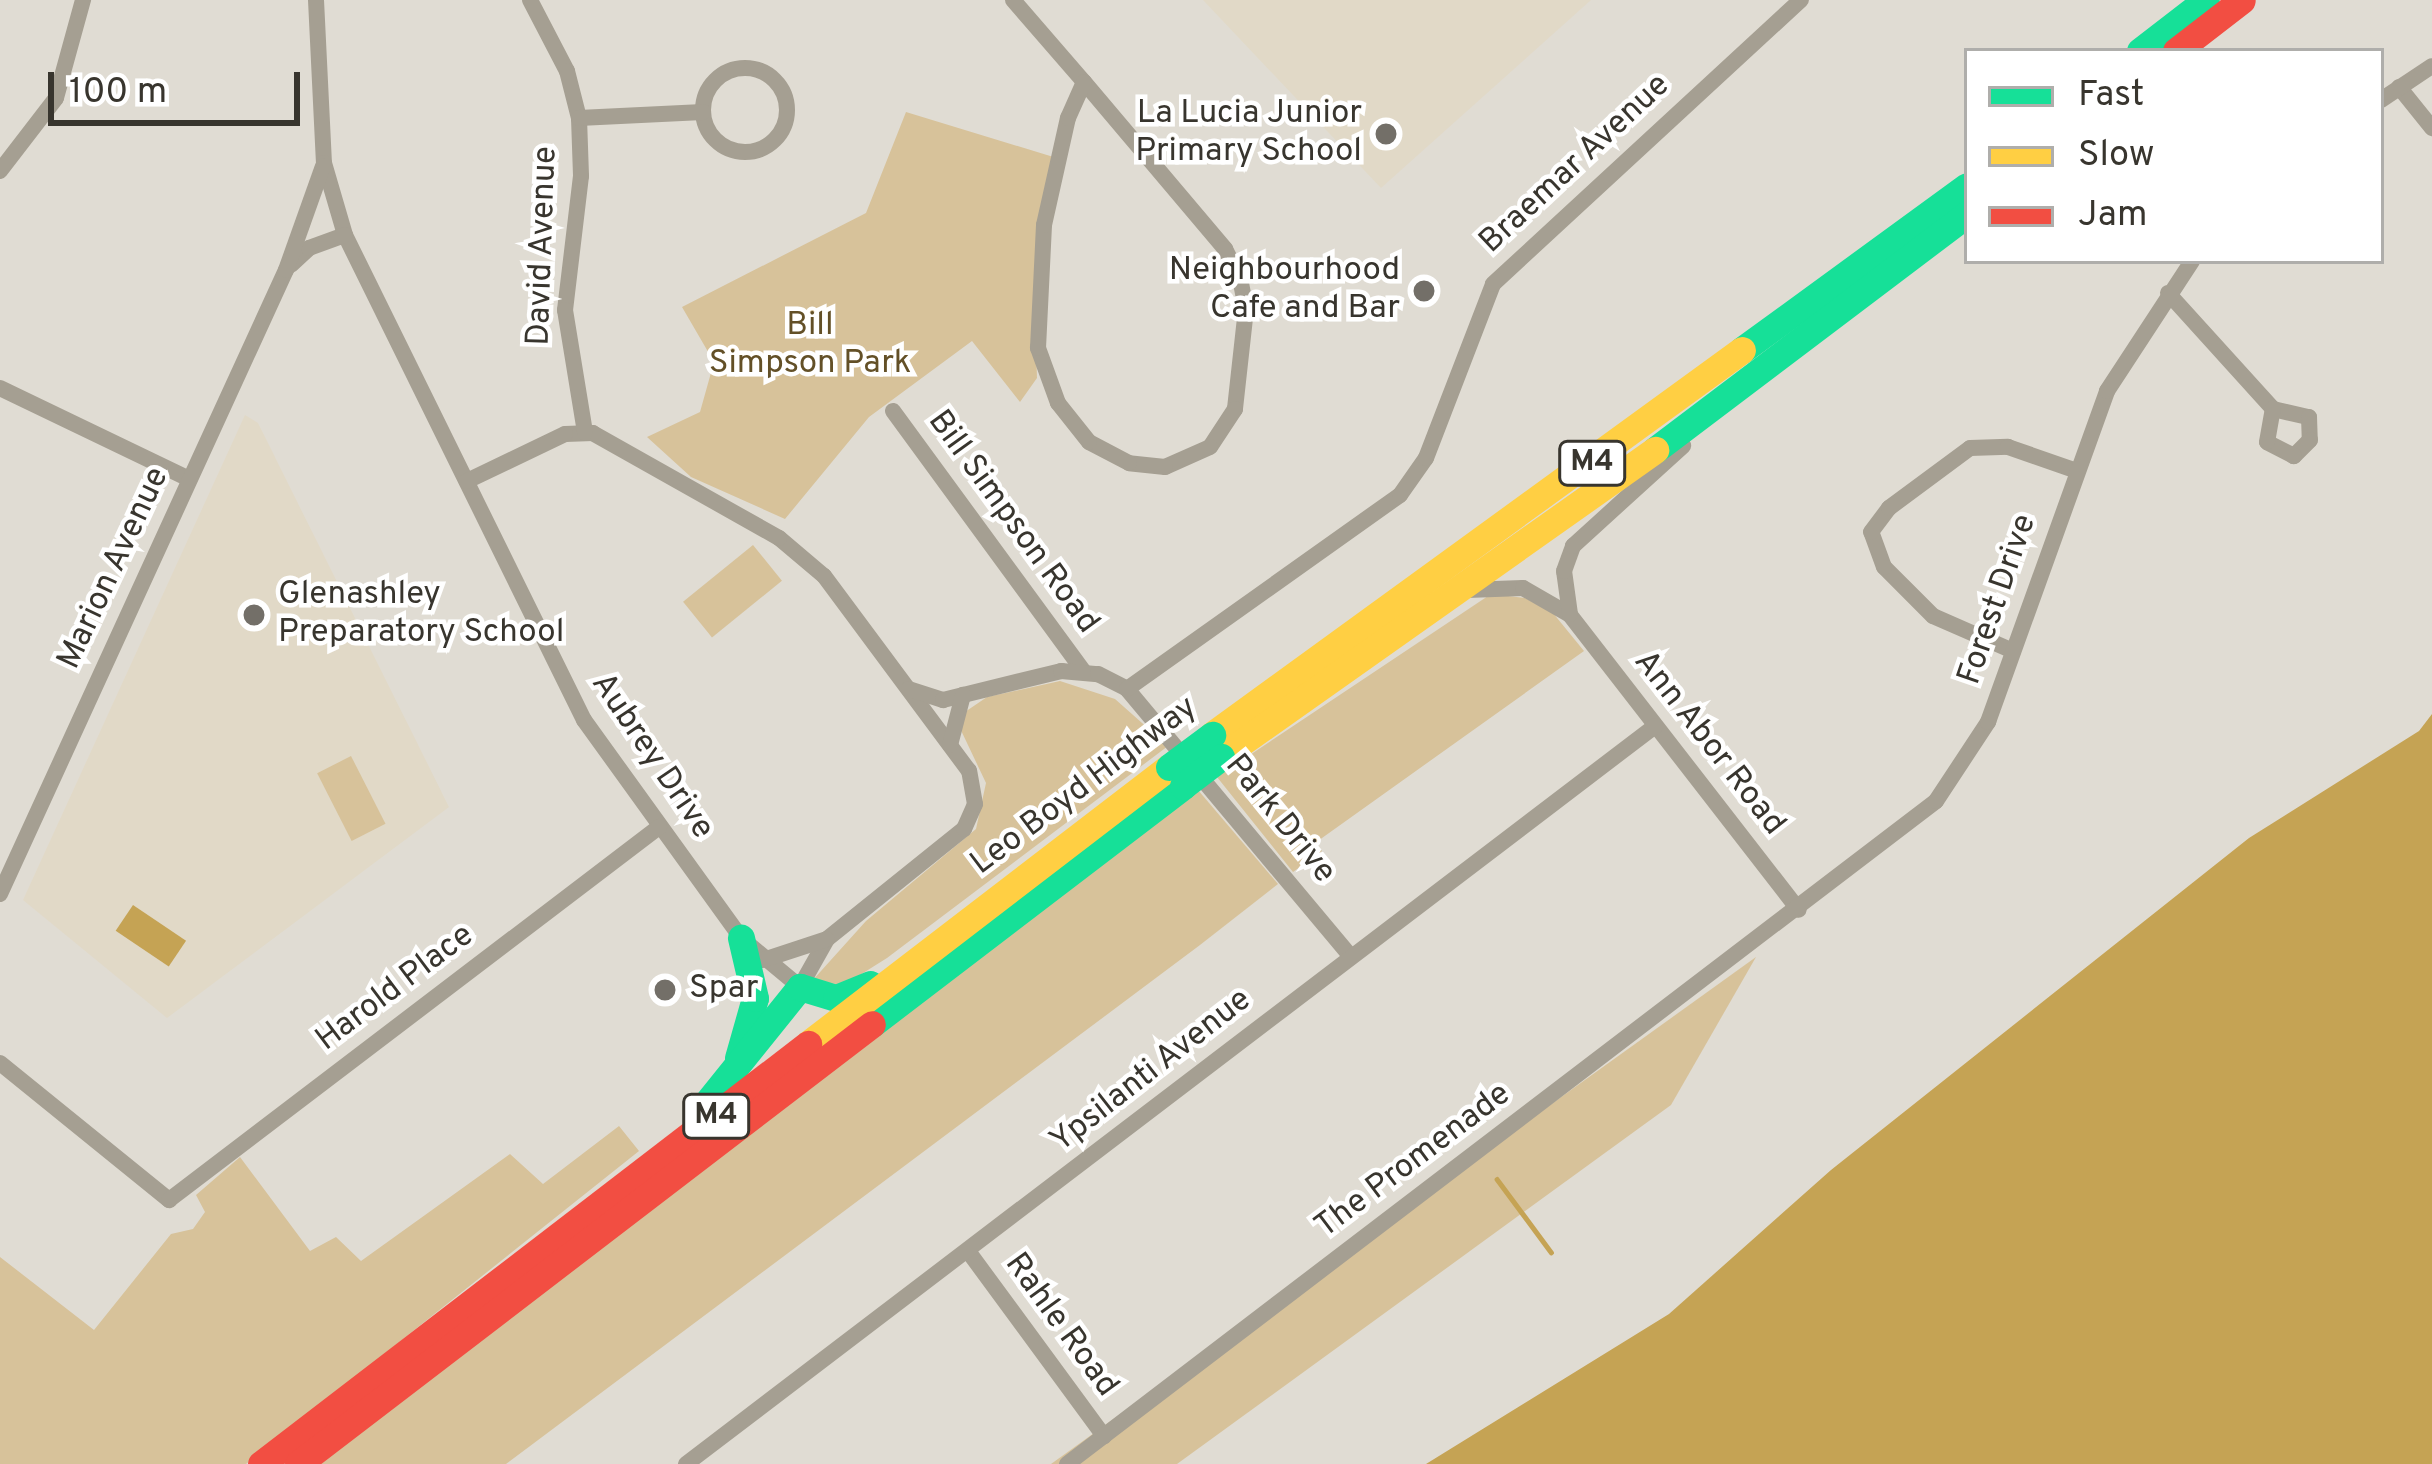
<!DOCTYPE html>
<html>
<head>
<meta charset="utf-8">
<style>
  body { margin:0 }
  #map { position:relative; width:2432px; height:1464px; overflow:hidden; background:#e0dcd3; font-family:Overpass,sans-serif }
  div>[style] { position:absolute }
  .built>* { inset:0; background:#e1d9c7 }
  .green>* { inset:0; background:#d7c29a; transform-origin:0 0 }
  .water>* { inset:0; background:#c5a354; transform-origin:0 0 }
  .stream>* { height:4.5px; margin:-2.25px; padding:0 2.25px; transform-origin:2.25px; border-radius:2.25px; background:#c5a354 }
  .street>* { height:16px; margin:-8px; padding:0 8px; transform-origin:8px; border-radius:8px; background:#a59f92 }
  .street>.ring { margin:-8px; padding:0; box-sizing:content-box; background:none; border:16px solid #a59f92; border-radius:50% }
  .fast>* { height:27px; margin:-13.5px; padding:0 13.5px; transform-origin:13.5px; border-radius:13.5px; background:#16e098 }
  .slow>* { height:27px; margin:-13.5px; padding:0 13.5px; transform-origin:13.5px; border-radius:13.5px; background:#ffcf43 }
  .jam>* { height:27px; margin:-13.5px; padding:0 13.5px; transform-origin:13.5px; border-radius:13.5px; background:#f24e42 }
  .fast-bridge>* { height:27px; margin:-13.5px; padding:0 13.5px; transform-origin:13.5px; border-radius:13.5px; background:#16e098 }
  .dots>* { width:33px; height:33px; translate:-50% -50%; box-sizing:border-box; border:6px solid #fff; border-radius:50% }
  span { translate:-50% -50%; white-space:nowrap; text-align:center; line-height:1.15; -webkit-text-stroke:9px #fff; paint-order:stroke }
  .shield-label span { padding:3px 9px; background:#fff; border:3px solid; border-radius:9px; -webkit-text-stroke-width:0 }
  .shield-label { font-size:30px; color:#38352e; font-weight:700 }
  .poi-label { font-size:33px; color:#38352e }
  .right { translate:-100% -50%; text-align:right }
  .left { translate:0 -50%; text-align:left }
  .street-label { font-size:33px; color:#38352e }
  .park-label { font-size:33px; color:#635027 }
  .legend { position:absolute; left:1964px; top:48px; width:420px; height:216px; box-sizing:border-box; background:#fff; border:3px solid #afaeab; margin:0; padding:15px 21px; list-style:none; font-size:36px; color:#38352e }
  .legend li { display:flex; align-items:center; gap:24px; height:60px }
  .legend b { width:60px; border:3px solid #afaeab }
  .scale { position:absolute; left:48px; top:72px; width:252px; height:54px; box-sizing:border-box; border:6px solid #38352e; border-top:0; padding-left:15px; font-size:36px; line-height:42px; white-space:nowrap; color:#38352e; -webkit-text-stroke:9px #fff; paint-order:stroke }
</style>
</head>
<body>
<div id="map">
  <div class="built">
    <div style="clip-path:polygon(1203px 0,1591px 0,1381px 188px)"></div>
    <div style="clip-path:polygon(245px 415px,258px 423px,449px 807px,167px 1018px,23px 900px)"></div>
  </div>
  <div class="green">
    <div style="clip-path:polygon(906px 112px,1060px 159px,1035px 315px,1037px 378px,1020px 402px,972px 341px,869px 417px,785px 519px,691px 477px,647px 437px,700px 412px,714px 362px,682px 307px,866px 213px)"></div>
    <div style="left:753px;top:545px;width:46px;height:90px;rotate:51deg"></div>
    <div style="clip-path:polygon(1491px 594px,1525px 598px,1553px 613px,1584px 651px,1315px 843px,1322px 851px,1293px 872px,1217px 777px)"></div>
    <div style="clip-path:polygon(1060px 681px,1115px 699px,1168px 746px,887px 958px,844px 985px,812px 981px,866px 921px,976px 829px,986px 783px,958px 724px,962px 714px,987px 697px)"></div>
    <div style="left:351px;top:756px;width:76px;height:38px;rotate:63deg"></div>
    <div style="clip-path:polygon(1198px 790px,1278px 884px,1200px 945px,506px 1464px,317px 1464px)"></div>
    <div style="clip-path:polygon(1756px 957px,1671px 1105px,1177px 1464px,1051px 1464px)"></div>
    <div style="clip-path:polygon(619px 1126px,639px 1151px,246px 1464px,0 1464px,0 1257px,94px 1330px,171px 1234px,193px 1229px,205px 1212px,196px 1195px,240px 1157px,310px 1251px,336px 1237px,361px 1261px,510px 1154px,543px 1184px)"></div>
  </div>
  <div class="water">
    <div style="clip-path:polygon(2432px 714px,2432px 1464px,1426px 1464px,1669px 1314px,1831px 1170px,2249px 838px,2419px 731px)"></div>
    <div style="left:133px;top:905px;width:64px;height:31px;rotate:34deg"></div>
  </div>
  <div class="stream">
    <div style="left:1497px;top:1179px;width:91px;rotate:53.5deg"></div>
  </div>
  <div class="street">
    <div style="left:316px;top:0;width:163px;rotate:87.2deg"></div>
    <div style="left:324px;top:163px;width:75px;rotate:73.7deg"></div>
    <div style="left:345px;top:235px;width:541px;rotate:63.77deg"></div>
    <div style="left:584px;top:720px;width:269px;rotate:54.2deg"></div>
    <div style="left:741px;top:938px;width:77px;rotate:39.7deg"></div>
    <div style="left:800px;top:987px;width:55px;rotate:-60.6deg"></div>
    <div style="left:827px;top:939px;width:176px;rotate:-38.8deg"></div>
    <div style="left:964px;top:829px;width:27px;rotate:-66deg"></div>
    <div style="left:975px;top:804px;width:34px;rotate:-100deg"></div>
    <div style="left:969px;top:771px;width:243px;rotate:-126.6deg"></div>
    <div style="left:824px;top:576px;width:59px;rotate:-139.8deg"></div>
    <div style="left:779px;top:538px;width:214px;rotate:-150.6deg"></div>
    <div style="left:593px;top:433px;width:28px;rotate:178deg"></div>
    <div style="left:565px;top:434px;width:109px;rotate:154.4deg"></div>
    <div style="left:530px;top:0;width:80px;rotate:62.5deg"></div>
    <div style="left:567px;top:71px;width:49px;rotate:75.7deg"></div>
    <div style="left:579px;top:118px;width:58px;rotate:88deg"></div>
    <div style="left:581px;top:176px;width:135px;rotate:96.8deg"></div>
    <div style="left:565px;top:310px;width:124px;rotate:80.7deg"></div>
    <div style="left:1013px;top:0;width:108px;rotate:49.1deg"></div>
    <div style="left:1084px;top:82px;width:219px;rotate:49.8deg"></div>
    <div style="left:1225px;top:249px;width:33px;rotate:63deg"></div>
    <div style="left:1240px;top:278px;width:32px;rotate:79deg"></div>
    <div style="left:1246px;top:309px;width:101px;rotate:96.3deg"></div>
    <div style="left:1235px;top:409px;width:45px;rotate:123.3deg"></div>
    <div style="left:1210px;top:447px;width:49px;rotate:156deg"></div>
    <div style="left:1165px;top:467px;width:36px;rotate:-174deg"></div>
    <div style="left:1129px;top:463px;width:45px;rotate:-152.3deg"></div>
    <div style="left:1089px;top:442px;width:50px;rotate:-128.5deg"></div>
    <div style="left:1058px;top:403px;width:59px;rotate:-110deg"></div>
    <div style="left:1038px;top:348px;width:123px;rotate:-87.2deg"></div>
    <div style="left:1044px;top:225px;width:110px;rotate:-77.4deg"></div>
    <div style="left:1068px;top:118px;width:39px;rotate:-66deg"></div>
    <div class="ring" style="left:703px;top:68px;width:68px;height:68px"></div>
    <div style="left:2399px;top:87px;width:53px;rotate:51.2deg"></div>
    <div style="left:2381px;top:100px;width:61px;rotate:-33.7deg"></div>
    <div style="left:579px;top:118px;width:124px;rotate:-2.8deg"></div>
    <div style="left:0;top:171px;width:92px;rotate:-52.5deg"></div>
    <div style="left:56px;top:98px;width:102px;rotate:-74.6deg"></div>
    <div style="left:291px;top:265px;width:25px;rotate:-43deg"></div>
    <div style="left:309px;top:248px;width:38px;rotate:-20deg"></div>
    <div style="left:2168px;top:293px;width:156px;rotate:47.8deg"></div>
    <div style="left:2273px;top:409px;width:37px;rotate:13deg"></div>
    <div style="left:2309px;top:417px;width:23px;rotate:88deg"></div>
    <div style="left:2310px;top:440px;width:23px;rotate:135deg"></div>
    <div style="left:2294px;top:456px;width:30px;rotate:-153deg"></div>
    <div style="left:2267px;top:442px;width:34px;rotate:-80deg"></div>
    <div style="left:0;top:388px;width:210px;rotate:25.7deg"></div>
    <div style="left:893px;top:411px;width:322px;rotate:53.8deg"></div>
    <div style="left:1467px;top:590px;width:56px;rotate:-2deg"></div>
    <div style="left:1523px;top:588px;width:54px;rotate:29.9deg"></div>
    <div style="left:1570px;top:615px;width:373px;rotate:52.2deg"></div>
    <div style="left:1570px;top:614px;width:43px;rotate:-97.9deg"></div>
    <div style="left:1564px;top:571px;width:27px;rotate:-70deg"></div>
    <div style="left:1573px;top:546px;width:149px;rotate:-42.3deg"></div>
    <div style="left:2013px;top:651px;width:87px;rotate:-156.4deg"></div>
    <div style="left:1933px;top:616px;width:69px;rotate:-135deg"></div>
    <div style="left:1884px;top:567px;width:37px;rotate:-110deg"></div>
    <div style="left:1871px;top:532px;width:30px;rotate:-53deg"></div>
    <div style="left:1889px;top:508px;width:101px;rotate:-36.5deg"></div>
    <div style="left:1970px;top:448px;width:38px;rotate:-2deg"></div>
    <div style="left:2008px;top:447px;width:73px;rotate:19.2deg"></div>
    <div style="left:909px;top:689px;width:36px;rotate:18deg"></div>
    <div style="left:943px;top:700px;width:122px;rotate:-13.8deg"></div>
    <div style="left:1061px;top:671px;width:37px;rotate:5deg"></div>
    <div style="left:1098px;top:674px;width:33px;rotate:27deg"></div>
    <div style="left:1127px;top:689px;width:349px;rotate:50.1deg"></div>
    <div style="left:1127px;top:689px;width:335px;rotate:-35.4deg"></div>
    <div style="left:1400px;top:495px;width:45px;rotate:-54.9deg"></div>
    <div style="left:1426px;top:458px;width:186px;rotate:-68.9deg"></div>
    <div style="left:1493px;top:284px;width:419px;rotate:-42.7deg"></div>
    <div style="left:950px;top:745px;width:52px;rotate:-75.4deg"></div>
    <div style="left:0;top:894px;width:686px;rotate:-65.38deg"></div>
    <div style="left:286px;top:270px;width:110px;rotate:-70.4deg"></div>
    <div style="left:763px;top:960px;width:67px;rotate:-18.2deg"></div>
    <div style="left:0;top:1063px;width:218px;rotate:39deg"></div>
    <div style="left:169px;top:1200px;width:616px;rotate:-37.28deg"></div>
    <div style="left:968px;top:1251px;width:230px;rotate:53.7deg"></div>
    <div style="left:686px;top:1464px;width:1218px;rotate:-37.29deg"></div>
    <div style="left:1067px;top:1464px;width:1093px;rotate:-37.34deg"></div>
    <div style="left:1936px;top:801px;width:95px;rotate:-56.6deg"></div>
    <div style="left:1988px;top:722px;width:352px;rotate:-70.2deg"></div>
    <div style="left:2107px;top:391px;width:155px;rotate:-56.8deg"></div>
  </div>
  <div class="fast">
    <div style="left:2140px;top:51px;width:83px;rotate:-37.7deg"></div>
    <div style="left:1742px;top:350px;width:278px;rotate:-36.1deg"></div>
    <div style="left:1655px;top:450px;width:391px;rotate:-37.1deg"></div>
    <div style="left:872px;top:1024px;width:392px;rotate:-37.4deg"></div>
    <div style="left:738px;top:1058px;width:62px;rotate:-74.2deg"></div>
    <div style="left:755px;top:998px;width:62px;rotate:-103.1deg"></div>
    <div style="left:701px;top:1110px;width:158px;rotate:-51.2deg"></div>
    <div style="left:800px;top:987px;width:38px;rotate:17deg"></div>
    <div style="left:836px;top:998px;width:37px;rotate:-22deg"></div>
  </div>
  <div class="slow">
    <div style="left:1212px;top:735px;width:655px;rotate:-36deg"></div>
    <div style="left:1221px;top:757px;width:532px;rotate:-35.27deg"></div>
    <div style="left:808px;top:1044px;width:455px;rotate:-37.5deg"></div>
  </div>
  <div class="jam">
    <div style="left:2176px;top:51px;width:83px;rotate:-37.7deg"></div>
    <div style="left:261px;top:1464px;width:690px;rotate:-37.52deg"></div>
    <div style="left:298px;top:1464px;width:723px;rotate:-37.47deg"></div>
  </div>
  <div class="fast-bridge">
    <div style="left:1169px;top:767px;width:54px;rotate:-36.7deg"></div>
    <div style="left:1183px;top:786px;width:48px;rotate:-37.3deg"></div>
  </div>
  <div class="dots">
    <div style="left:1386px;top:134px;background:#736f68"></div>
    <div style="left:1424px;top:291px;background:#736f68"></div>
    <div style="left:254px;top:615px;background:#736f68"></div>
    <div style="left:665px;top:990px;background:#736f68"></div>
  </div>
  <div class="shield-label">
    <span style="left:1592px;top:463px">M4</span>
    <span style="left:716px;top:1116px">M4</span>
  </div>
  <div class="poi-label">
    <span class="right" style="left:1362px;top:134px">La Lucia Junior<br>Primary School</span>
    <span class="right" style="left:1400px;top:291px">Neighbourhood<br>Cafe and Bar</span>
    <span class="left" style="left:278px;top:615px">Glenashley<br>Preparatory School</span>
    <span class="left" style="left:689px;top:990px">Spar</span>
  </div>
  <div class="street-label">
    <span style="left:1576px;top:165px;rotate:-43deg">Braemar Avenue</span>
    <span style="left:544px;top:246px;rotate:-88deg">David Avenue</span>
    <span style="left:1012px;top:523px;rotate:54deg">Bill Simpson Road</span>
    <span style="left:115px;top:569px;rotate:-65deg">Marion Avenue</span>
    <span style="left:1999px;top:600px;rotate:-71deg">Forest Drive</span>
    <span style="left:1708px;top:744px;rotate:52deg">Ann Abor Road</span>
    <span style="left:651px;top:757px;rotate:56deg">Aubrey Drive</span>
    <span style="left:1085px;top:787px;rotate:-37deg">Leo Boyd Highway</span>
    <span style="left:1279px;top:820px;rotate:51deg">Park Drive</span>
    <span style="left:396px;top:989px;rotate:-37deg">Harold Place</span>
    <span style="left:1152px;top:1072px;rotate:-38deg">Ypsilanti Avenue</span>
    <span style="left:1414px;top:1162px;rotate:-37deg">The Promenade</span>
    <span style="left:1060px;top:1326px;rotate:54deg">Rahle Road</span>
  </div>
  <div class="park-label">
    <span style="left:810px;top:346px">Bill<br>Simpson Park</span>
  </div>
  <ul class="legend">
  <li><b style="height:15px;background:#16e098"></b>Fast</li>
  <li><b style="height:15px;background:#ffcf43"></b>Slow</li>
  <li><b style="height:15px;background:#f24e42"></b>Jam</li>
  </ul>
  <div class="scale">100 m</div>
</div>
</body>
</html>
